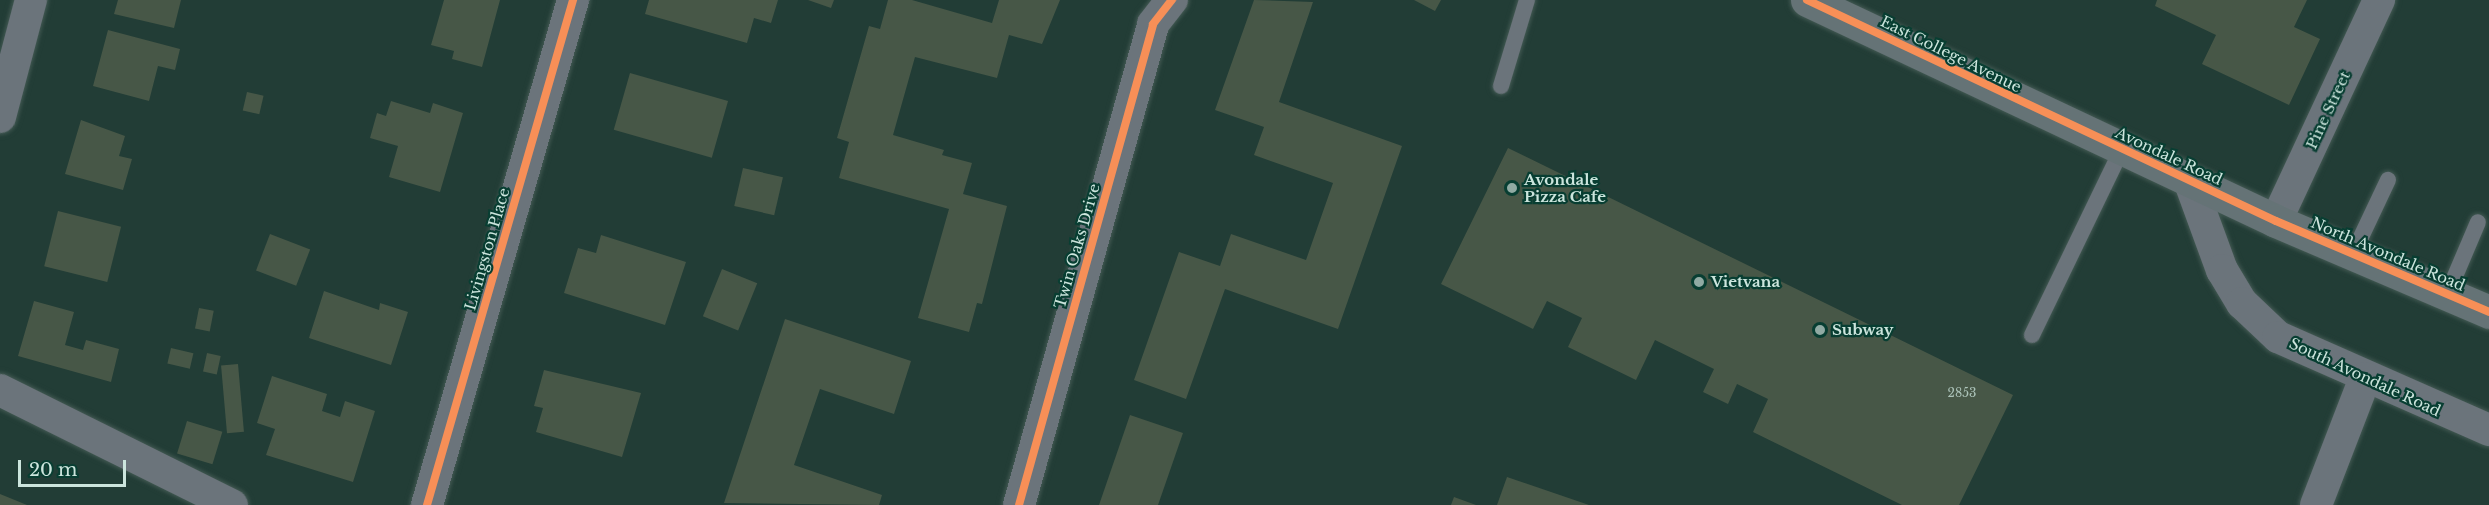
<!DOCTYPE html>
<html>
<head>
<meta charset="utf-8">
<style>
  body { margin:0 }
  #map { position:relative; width:2489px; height:505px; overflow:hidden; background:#223d36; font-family:"Libre Baskerville",serif }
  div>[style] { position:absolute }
  .building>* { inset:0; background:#475747; transform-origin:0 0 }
  .roads { filter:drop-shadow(0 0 2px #435953) drop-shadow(0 0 2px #435953) }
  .lane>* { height:16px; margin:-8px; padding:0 8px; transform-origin:8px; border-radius:8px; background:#6b747b }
  .street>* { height:32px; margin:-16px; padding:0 16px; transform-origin:16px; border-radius:16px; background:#6b747b }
  .primary>* { height:33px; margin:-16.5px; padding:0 16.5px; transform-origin:16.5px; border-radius:16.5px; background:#657376 }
  .cycleway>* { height:8px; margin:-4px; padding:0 4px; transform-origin:4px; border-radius:4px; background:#f78f57 }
  .dots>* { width:16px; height:16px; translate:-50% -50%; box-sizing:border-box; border:3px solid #083e32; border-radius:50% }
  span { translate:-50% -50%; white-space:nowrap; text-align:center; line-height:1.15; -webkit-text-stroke:4.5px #083e32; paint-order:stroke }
  .number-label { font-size:12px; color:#abc2b8 }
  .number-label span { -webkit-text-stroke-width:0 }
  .street-label { font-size:15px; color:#cce5dd }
  .poi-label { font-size:15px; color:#cce5dd; font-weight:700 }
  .left { translate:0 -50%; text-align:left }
  .scale { position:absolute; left:18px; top:460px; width:108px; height:27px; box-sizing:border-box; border:3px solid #cce5dd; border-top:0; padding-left:8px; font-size:18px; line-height:21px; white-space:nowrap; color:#cce5dd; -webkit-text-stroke:4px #083e32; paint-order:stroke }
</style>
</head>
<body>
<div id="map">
  <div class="building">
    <div style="clip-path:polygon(118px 0,181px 0,174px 28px,114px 14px)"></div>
    <div style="clip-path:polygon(444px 0,500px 0,482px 67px,452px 59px,454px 51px,431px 45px)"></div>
    <div style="clip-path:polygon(649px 0,778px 0,771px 23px,754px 18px,747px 43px,645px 14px)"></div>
    <div style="clip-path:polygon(808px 0,834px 0,831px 8px)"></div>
    <div style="clip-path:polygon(888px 0,912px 0,992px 23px,999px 0,1060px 0,1042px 44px,1009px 35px,997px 78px,915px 57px,893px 135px,944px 150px,942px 155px,972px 163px,963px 194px,1007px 206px,982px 304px,977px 303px,969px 332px,918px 318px,949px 209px,839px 178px,849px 142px,837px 138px,869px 26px,880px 29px)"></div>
    <div style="clip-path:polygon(1254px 0,1313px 2px,1279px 102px,1402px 146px,1338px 329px,1225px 289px,1186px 399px,1134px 380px,1179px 252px,1220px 266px,1231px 234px,1306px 260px,1333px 183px,1254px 155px,1264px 127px,1215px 110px)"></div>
    <div style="clip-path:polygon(1414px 0,1441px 0,1435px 11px)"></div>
    <div style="clip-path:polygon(2157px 0,2307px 0,2294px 27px,2320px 39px,2289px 105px,2202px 64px,2216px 35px,2155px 6px)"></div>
    <div style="clip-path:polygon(108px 30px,180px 49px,175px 70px,158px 66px,149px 101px,93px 86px)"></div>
    <div style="left:630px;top:73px;width:102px;height:59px;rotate:16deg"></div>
    <div style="left:247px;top:92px;width:17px;height:19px;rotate:13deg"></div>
    <div style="clip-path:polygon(391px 101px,430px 113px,433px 103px,463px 113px,440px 192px,389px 177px,398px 146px,370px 138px,377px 113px,386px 116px)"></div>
    <div style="clip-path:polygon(81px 120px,125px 136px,119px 156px,132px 159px,123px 190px,65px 174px)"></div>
    <div style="clip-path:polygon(1508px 148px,2013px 395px,1959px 505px,1902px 505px,1753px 432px,1768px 399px,1737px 384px,1728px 404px,1703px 392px,1714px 369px,1655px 340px,1636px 380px,1568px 347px,1582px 318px,1547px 301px,1533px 329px,1441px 284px)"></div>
    <div style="left:743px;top:168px;width:41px;height:39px;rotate:13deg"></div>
    <div style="left:58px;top:211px;width:65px;height:57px;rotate:14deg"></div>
    <div style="left:270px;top:234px;width:43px;height:39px;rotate:21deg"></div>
    <div style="clip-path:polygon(601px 235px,686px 262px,665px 325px,564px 293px,578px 248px,596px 253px)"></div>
    <div style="left:722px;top:269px;width:38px;height:51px;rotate:22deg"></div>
    <div style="clip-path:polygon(324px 291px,379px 310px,380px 303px,408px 312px,391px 365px,309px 338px)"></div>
    <div style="clip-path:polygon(34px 301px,74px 312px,65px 345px,83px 350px,86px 340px,119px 349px,111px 382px,18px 356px)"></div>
    <div style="left:199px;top:308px;width:15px;height:21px;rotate:11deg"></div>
    <div style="clip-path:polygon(785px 319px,911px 361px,894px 414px,820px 389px,794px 465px,882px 495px,879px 505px,724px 503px)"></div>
    <div style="left:171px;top:348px;width:23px;height:16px;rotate:13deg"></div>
    <div style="left:207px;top:353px;width:14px;height:19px;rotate:12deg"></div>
    <div style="left:238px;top:364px;width:68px;height:17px;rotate:85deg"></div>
    <div style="clip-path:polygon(544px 370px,641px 393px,622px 457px,536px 432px,543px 408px,534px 406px)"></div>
    <div style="clip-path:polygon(272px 376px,327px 394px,322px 411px,340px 417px,345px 401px,375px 411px,353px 482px,266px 455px,275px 429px,257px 423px)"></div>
    <div style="clip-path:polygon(1130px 415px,1183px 433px,1158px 505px,1099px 505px)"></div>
    <div style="left:187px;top:421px;width:37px;height:34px;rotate:17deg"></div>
    <div style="clip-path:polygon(1507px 477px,1589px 505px,1497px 505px)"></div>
    <div style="clip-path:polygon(0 494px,27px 505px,0 505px)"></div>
    <div style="clip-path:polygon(1454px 497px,1476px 505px,1451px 505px)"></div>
  </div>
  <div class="roads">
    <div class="lane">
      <div style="left:1501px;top:86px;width:90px;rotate:-73.2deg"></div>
      <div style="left:2353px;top:254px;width:82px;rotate:-64.7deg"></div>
      <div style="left:2447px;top:295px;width:79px;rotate:-67deg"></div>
      <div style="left:2032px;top:335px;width:207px;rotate:-64.2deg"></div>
    </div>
    <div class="street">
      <div style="left:0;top:117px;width:121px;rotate:-75.2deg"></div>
      <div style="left:2189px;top:180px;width:96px;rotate:69.9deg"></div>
      <div style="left:2222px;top:270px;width:39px;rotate:59deg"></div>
      <div style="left:2242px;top:303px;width:50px;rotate:43.4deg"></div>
      <div style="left:2278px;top:337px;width:231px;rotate:23.8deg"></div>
      <div style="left:2276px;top:221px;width:244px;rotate:-65deg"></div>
      <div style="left:0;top:390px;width:259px;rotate:26.4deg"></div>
      <div style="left:427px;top:505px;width:526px;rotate:-73.87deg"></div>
      <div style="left:1019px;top:505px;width:499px;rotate:-74.4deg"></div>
      <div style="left:1153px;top:24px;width:31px;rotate:-52deg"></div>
      <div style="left:2316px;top:505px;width:136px;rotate:-68.9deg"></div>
    </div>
    <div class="primary">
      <div style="left:1807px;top:0;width:518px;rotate:25.23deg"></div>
      <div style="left:2276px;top:221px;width:232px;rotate:23.1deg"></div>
    </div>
  </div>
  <div class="cycleway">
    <div style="left:1807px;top:0;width:518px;rotate:25.23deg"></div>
    <div style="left:2276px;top:221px;width:232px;rotate:23.1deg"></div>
    <div style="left:427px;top:505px;width:526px;rotate:-73.87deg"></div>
    <div style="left:1019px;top:505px;width:499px;rotate:-74.4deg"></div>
    <div style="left:1153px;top:24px;width:31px;rotate:-52deg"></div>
  </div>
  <div class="dots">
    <div style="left:1512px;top:188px;background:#90aaa3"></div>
    <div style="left:1699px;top:282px;background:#90aaa3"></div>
    <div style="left:1820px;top:330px;background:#90aaa3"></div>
  </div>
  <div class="number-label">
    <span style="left:1962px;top:393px">2853</span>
  </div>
  <div class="street-label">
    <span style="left:1951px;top:54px;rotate:26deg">East College Avenue</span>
    <span style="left:2328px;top:110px;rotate:-65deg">Pine Street</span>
    <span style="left:2169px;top:156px;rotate:25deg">Avondale Road</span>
    <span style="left:1077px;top:246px;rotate:-74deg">Twin Oaks Drive</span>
    <span style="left:487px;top:249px;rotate:-74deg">Livingston Place</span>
    <span style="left:2388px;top:254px;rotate:23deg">North Avondale Road</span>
    <span style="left:2365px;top:377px;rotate:25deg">South Avondale Road</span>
  </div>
  <div class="poi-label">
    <span class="left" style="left:1524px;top:188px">Avondale<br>Pizza Cafe</span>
    <span class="left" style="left:1711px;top:282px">Vietvana</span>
    <span class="left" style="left:1832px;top:330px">Subway</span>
  </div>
  <div class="scale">20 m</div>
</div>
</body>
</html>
